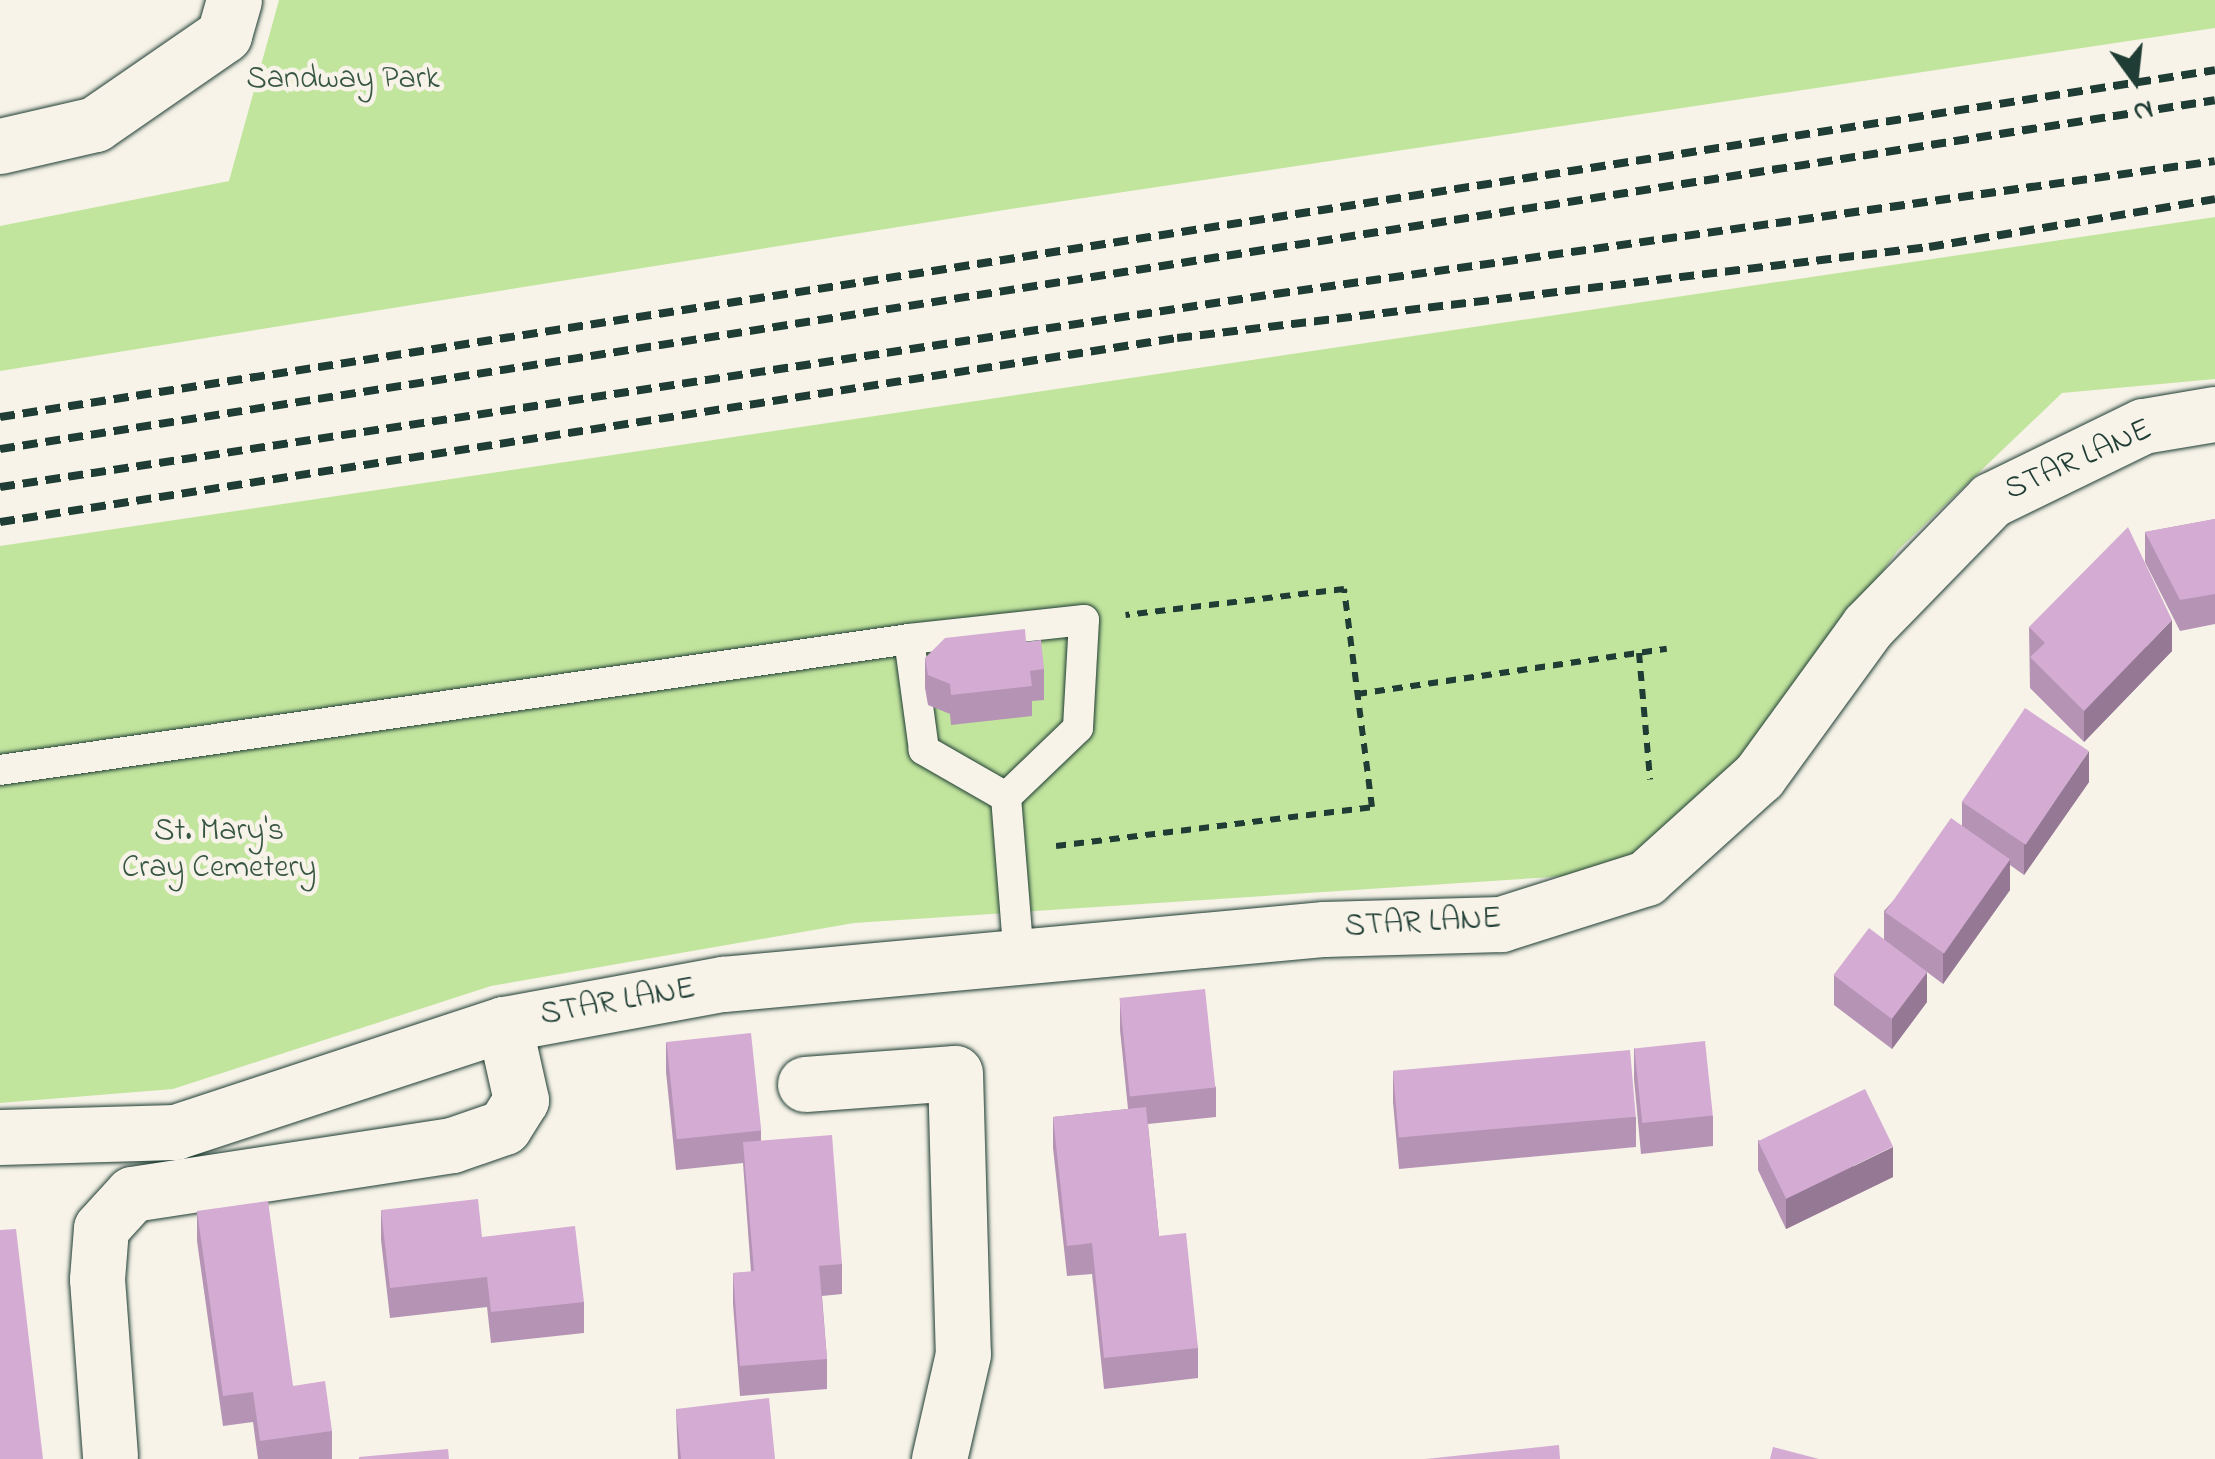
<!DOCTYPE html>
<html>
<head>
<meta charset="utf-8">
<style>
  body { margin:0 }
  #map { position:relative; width:2215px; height:1459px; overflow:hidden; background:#f7f3e8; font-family:"Indie Flower",sans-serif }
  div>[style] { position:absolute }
  .green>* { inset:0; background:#c2e59e }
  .path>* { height:6px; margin-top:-3px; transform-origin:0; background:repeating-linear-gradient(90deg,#1f3d34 0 10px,transparent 0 18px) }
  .roads { filter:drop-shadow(0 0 2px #1f3d34) drop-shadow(0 0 2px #1f3d34) }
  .service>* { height:30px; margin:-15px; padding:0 15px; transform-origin:15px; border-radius:15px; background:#f7f3e8 }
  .minor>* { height:55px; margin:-27.5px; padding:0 27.5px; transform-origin:27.5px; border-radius:27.5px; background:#f7f3e8 }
  .tertiary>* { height:55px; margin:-27.5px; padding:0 27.5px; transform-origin:27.5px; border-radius:27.5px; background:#f7f3e8 }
  .rail>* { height:8px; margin-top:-4px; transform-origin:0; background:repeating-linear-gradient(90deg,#1f3d34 0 15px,transparent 0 23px) }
  .wall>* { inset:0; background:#b593b5 }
  .shaded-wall>* { inset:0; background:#947894 }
  .building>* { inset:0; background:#d3abd3; transform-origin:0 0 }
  span { translate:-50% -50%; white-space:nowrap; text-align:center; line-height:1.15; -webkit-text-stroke:9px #f7f3e8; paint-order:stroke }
  .park-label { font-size:32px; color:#375644 }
  .street-label { font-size:32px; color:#1f3d34 }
  .north { position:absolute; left:2085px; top:30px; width:100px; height:100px; -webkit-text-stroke:8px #f7f3e8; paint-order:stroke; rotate:165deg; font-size:28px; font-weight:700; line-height:40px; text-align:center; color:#1f3d34 }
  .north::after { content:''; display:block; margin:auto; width:35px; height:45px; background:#1f3d34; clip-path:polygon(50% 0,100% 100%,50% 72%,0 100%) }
</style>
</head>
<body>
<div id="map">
  <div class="green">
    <div style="clip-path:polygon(279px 0,2215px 0,2215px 28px,1017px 208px,0 371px,0 226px,229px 181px)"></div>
    <div style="clip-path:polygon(2215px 217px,2215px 379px,2062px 393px,1898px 550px,1742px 766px,1693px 822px,1598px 874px,854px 923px,491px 986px,173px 1089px,0 1103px,0 546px)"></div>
  </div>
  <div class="path">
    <div style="left:1639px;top:653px;width:127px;rotate:85deg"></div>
    <div style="left:1357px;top:694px;width:313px;rotate:-8.3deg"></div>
    <div style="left:1056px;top:846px;width:318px;rotate:-7deg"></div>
    <div style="left:1372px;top:807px;width:220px;rotate:-97.3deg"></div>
    <div style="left:1344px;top:589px;width:220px;rotate:173.2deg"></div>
  </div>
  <div class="roads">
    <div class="service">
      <div style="left:1084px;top:620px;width:108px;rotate:93.2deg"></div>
      <div style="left:1078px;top:728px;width:100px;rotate:136.2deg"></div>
      <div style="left:1006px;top:797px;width:95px;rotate:-150.2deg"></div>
      <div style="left:924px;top:750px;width:112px;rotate:-97.7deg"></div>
      <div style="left:909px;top:639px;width:176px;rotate:-6.2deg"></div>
      <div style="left:0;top:770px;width:918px;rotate:-8.2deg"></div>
      <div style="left:1006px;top:797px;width:161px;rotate:85.4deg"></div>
    </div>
    <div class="minor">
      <div style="left:0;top:146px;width:98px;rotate:-13deg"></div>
      <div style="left:95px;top:124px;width:157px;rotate:-34.6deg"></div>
      <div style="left:224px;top:35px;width:36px;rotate:-74deg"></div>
      <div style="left:805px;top:1084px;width:150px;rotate:-4.2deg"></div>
      <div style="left:955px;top:1073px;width:281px;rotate:88.4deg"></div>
      <div style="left:963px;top:1354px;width:108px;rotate:102.9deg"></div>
      <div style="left:110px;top:1456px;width:177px;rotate:-94.2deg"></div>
      <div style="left:97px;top:1279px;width:51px;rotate:-85.5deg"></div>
      <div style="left:101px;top:1228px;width:46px;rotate:-47.6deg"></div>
      <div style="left:132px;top:1194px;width:324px;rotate:-8.7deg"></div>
      <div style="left:452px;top:1145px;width:55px;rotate:-19.1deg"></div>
      <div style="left:504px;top:1127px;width:32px;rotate:-58deg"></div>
      <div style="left:521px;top:1100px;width:78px;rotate:-102.6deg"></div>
    </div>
    <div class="tertiary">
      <div style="left:0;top:1137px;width:175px;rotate:-1.6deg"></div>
      <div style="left:175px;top:1132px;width:346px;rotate:-18.2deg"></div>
      <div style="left:504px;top:1024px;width:223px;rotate:-10.4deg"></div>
      <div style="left:723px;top:984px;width:604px;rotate:-5.23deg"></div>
      <div style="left:1324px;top:929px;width:177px;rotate:-1.6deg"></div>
      <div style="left:1501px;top:924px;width:152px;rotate:-17.6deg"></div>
      <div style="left:1646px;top:878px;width:152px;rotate:-42.1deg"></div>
      <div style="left:1759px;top:776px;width:185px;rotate:-54deg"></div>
      <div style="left:1868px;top:626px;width:176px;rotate:-45.7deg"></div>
      <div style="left:1991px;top:500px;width:169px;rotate:-26deg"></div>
      <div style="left:2143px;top:426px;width:73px;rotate:-9.5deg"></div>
    </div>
  </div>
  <div class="rail">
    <div style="left:0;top:417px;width:2242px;rotate:-8.9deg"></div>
    <div style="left:0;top:449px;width:2242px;rotate:-8.95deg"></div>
    <div style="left:0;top:487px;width:1290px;rotate:-8.61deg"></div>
    <div style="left:1275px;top:294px;width:949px;rotate:-8.05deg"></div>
    <div style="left:0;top:522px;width:1191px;rotate:-8.89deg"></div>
    <div style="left:1177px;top:338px;width:757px;rotate:-6.9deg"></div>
    <div style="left:1929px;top:247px;width:290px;rotate:-9.5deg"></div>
  </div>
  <div class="wall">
    <div style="clip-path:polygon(2215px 519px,2215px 624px,2180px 631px,2145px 562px,2145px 532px)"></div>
    <div style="clip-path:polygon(2029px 627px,2172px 651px,2084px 742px,2030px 688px)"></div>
    <div style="clip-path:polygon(1026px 642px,1044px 669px,1044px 700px,1032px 701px,1032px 716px,951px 725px,950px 714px,928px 705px,925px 688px,925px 658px)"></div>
    <div style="clip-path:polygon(2089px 782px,2024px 875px,2010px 865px,2010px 890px,1943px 984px,1927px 972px,1927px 1002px,1892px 1049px,1834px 1005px,1834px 975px,1884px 939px,1884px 911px,1962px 825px,1962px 802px)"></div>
    <div style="clip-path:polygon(1120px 999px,1216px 1087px,1216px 1117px,1148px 1124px,1159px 1236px,1198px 1348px,1198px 1378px,1104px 1389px,1092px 1274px,1067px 1276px,1053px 1148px,1053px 1117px,1128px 1109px,1120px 1030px)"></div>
    <div style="clip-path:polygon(666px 1042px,761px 1130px,761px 1141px,842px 1264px,842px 1294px,822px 1296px,827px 1359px,827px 1389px,740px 1396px,733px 1304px,733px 1273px,751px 1272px,743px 1163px,676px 1170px,666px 1072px)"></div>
    <div style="clip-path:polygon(1634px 1048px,1713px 1116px,1713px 1146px,1641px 1154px,1634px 1079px)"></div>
    <div style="clip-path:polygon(1393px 1072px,1636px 1117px,1636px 1147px,1399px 1169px,1393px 1102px)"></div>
    <div style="clip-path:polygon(1758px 1140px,1893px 1177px,1786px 1229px,1758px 1170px)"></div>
    <div style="clip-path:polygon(381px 1210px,482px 1237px,584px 1302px,584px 1333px,491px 1343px,487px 1307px,390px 1318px,381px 1240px)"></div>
    <div style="clip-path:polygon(197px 1211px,293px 1386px,332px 1431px,332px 1459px,258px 1459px,253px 1422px,223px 1426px,197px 1241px)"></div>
    <div style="clip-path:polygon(676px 1409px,775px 1459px,678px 1459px)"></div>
  </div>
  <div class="shaded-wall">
    <div style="clip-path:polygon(2172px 620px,2172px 651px,2084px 742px,2084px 711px)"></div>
    <div style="clip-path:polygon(2089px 751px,2089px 782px,2024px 875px,2024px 845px)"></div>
    <div style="clip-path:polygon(2010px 860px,2010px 890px,1943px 984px,1943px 953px)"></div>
    <div style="clip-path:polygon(1927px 972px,1927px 1002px,1892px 1049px,1892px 1018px)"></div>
    <div style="clip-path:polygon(1893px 1147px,1893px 1177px,1786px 1229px,1786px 1199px)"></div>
  </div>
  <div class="building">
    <div style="clip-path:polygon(2215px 519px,2215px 594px,2180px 600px,2145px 532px)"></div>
    <div style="clip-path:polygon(2128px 527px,2172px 620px,2084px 711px,2030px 657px,2045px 643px,2029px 627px)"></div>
    <div style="clip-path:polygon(1025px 629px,1026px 642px,1041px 640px,1044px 669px,1030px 671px,1032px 686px,951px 695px,950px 684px,928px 675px,925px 658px,945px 638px)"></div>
    <div style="left:2025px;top:708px;width:77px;height:113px;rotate:34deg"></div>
    <div style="left:1951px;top:818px;width:72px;height:115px;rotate:35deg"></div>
    <div style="left:1869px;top:928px;width:73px;height:59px;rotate:37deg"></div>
    <div style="left:1205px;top:989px;width:99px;height:86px;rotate:84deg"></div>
    <div style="left:751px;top:1033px;width:98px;height:85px;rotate:84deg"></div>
    <div style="left:1705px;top:1041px;width:75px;height:71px;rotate:84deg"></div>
    <div style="left:1630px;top:1050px;width:67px;height:238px;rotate:85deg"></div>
    <div style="left:1865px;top:1089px;width:64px;height:119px;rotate:64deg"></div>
    <div style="clip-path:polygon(1146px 1107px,1159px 1236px,1186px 1233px,1198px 1348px,1104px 1358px,1092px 1243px,1067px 1246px,1053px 1117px)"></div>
    <div style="clip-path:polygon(832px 1135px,842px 1264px,819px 1266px,827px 1359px,740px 1366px,733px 1273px,754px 1271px,743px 1142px)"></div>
    <div style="clip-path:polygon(478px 1199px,482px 1237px,575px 1226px,584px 1302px,491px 1312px,487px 1277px,390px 1288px,381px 1210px)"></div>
    <div style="clip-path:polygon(268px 1201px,293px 1386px,325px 1381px,332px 1431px,260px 1441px,253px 1392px,223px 1396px,197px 1211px)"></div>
    <div style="clip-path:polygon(16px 1229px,43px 1459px,0 1459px,0 1230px)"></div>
    <div style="clip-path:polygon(769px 1398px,775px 1459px,681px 1459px,676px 1409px)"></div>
    <div style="clip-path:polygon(1559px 1445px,1560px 1459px,1425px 1459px)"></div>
    <div style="clip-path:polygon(1773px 1447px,1819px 1459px,1770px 1459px)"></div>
    <div style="clip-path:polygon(448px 1449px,449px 1459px,359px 1459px,359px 1457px)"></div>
  </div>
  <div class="park-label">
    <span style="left:343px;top:80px">Sandway Park</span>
    <span style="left:219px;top:851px">St. Mary's<br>Cray Cemetery</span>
  </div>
  <div class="street-label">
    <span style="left:2079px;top:461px;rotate:-24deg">STAR LANE</span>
    <span style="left:1423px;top:924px;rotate:-3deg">STAR LANE</span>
    <span style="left:618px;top:1003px;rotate:-10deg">STAR LANE</span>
  </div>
  <div class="north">N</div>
</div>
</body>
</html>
